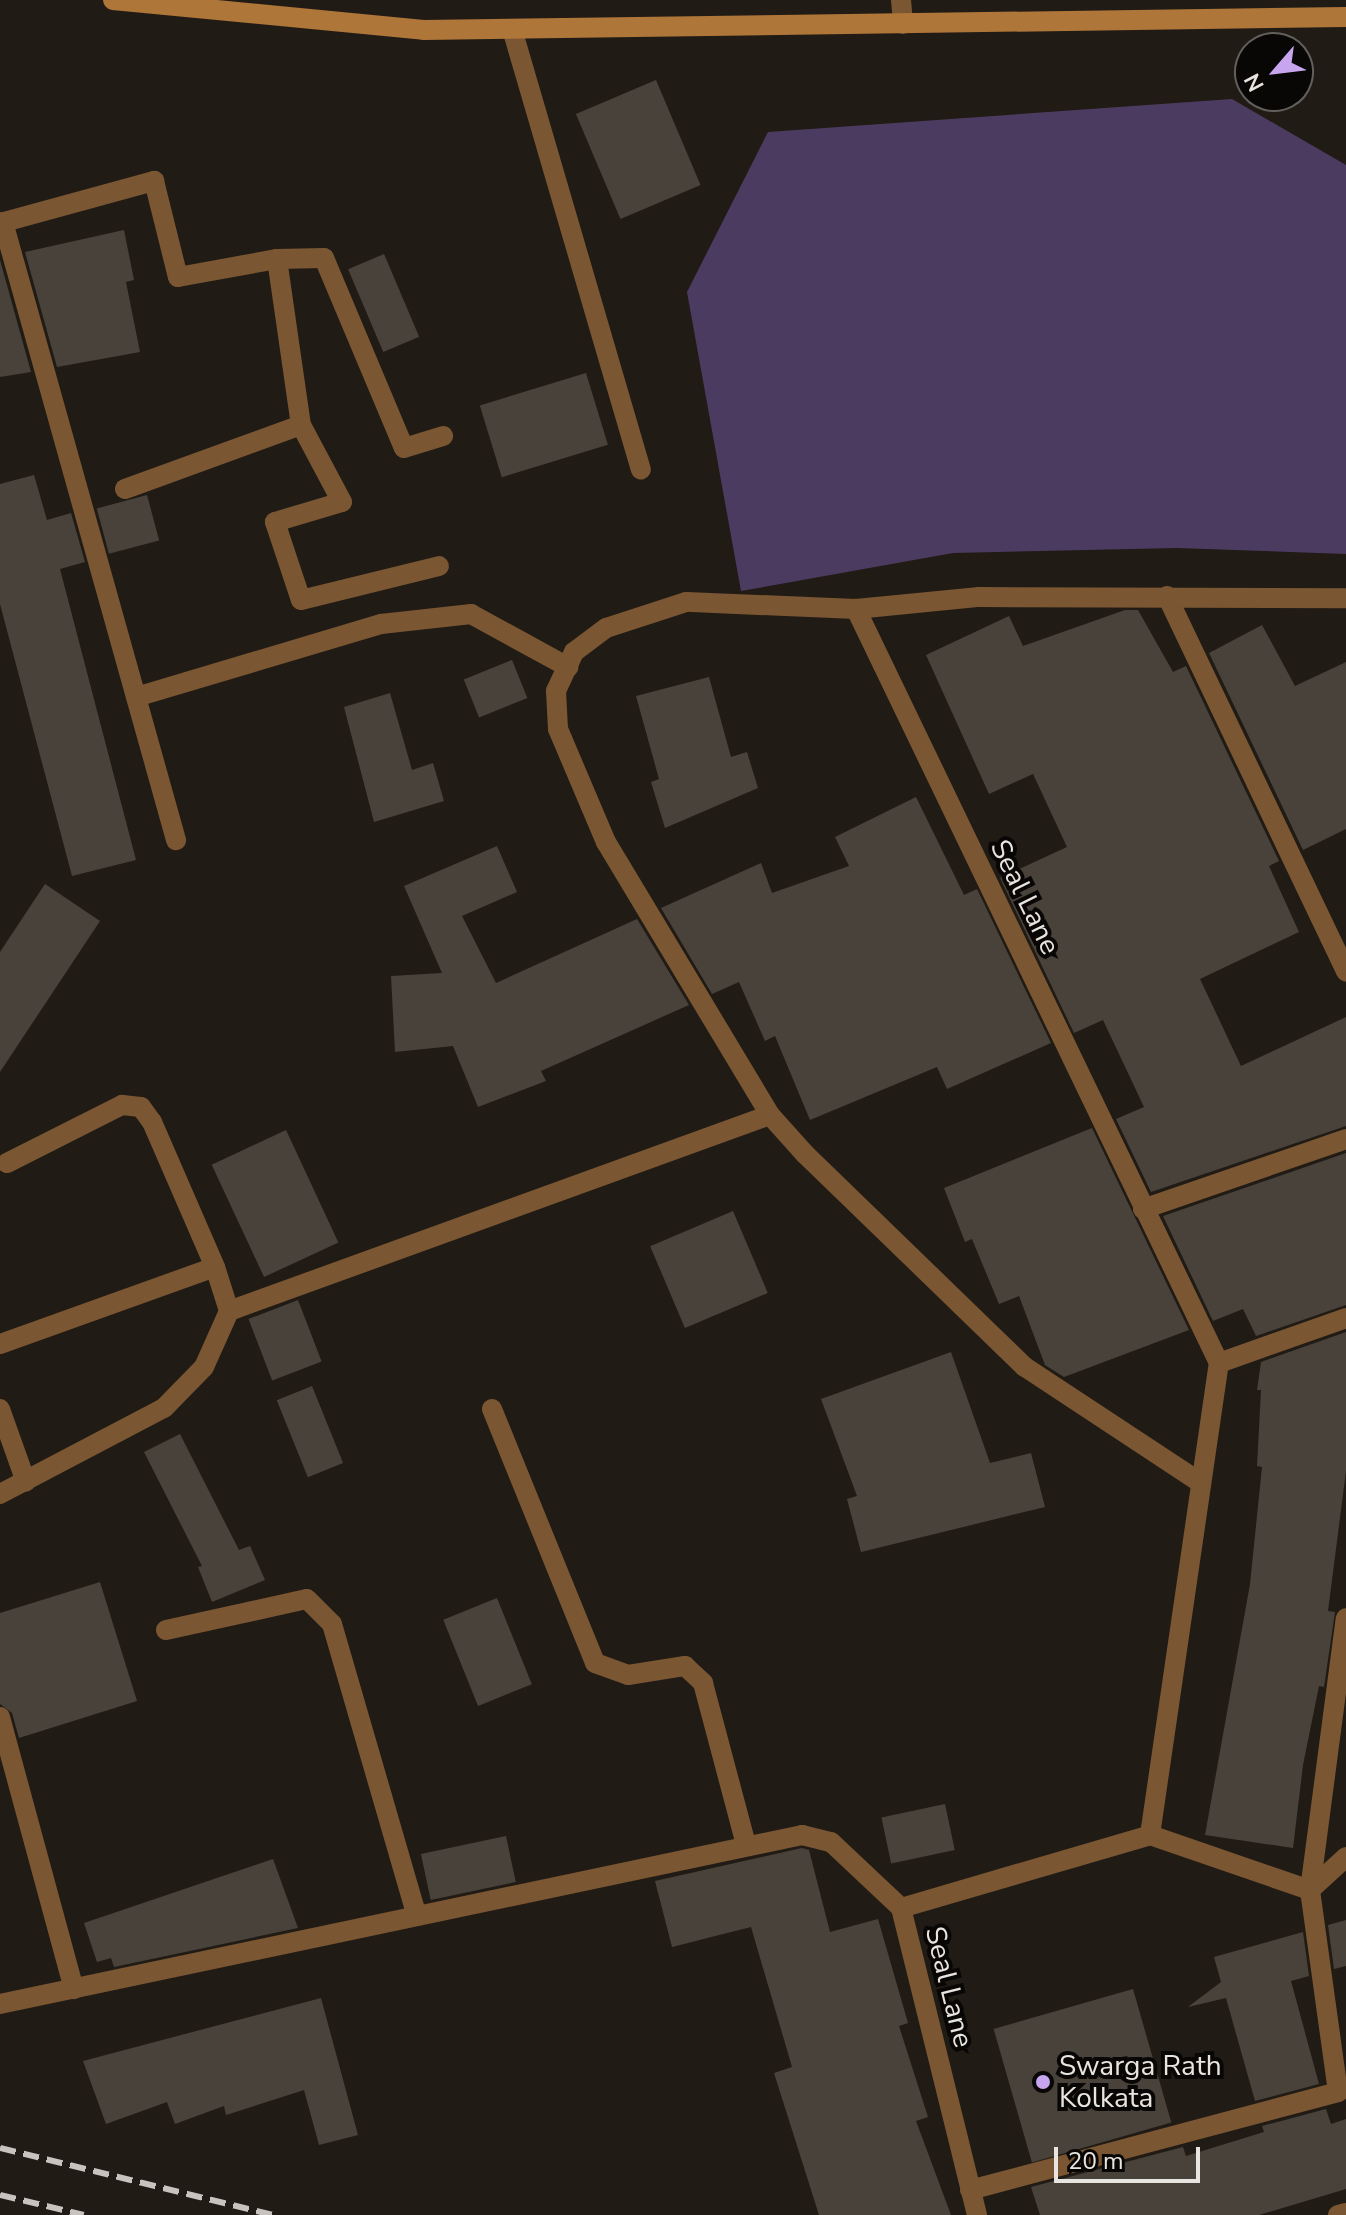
<!DOCTYPE html>
<html>
<head>
<meta charset="utf-8">
<style>
  body { margin:0 }
  #map { position:relative; width:1346px; height:2215px; overflow:hidden; background:#211b15; font-family:"Nunito Sans",sans-serif }
  div>[style] { position:absolute }
  .green>* { inset:0; background:#4c3b60 }
  .building>* { inset:0; background:#49423b; transform-origin:0 0 }
  .lane>* { height:20px; margin:-10px; padding:0 10px; transform-origin:10px; border-radius:10px; background:#7a5632 }
  .street>* { height:20px; margin:-10px; padding:0 10px; transform-origin:10px; border-radius:10px; background:#7a5632 }
  .secondary>* { height:20px; margin:-10px; padding:0 10px; transform-origin:10px; border-radius:10px; background:#af7639 }
  .rail>* { height:6px; margin-top:-3px; transform-origin:0; background:repeating-linear-gradient(90deg,#c7c3be 0 16px,transparent 0 24px) }
  .dots>* { width:22px; height:22px; translate:-50% -50%; box-sizing:border-box; border:4px solid #090705; border-radius:50% }
  span { translate:-50% -50%; white-space:nowrap; text-align:center; line-height:1.15; -webkit-text-stroke:8px #090705; paint-order:stroke }
  .street-label { font-size:28px; color:#e8e4df }
  .poi-label { font-size:28px; color:#e8e4df }
  .left { translate:0 -50%; text-align:left }
  .north { position:absolute; left:1234px; top:32px; width:80px; height:80px; box-sizing:border-box; background:#090705; border:2px solid #625f5c; border-radius:50%; rotate:242deg; font-size:22px; font-weight:700; line-height:32px; text-align:center; color:#e8e4df }
  .north::after { content:''; display:block; margin:auto; width:28px; height:36px; background:#c7a6ef; clip-path:polygon(50% 0,100% 100%,50% 72%,0 100%) }
  .scale { position:absolute; left:1054px; top:2147px; width:146px; height:36px; box-sizing:border-box; border:4px solid #e8e4df; border-top:0; padding-left:10px; font-size:24px; line-height:28px; white-space:nowrap; color:#e8e4df; -webkit-text-stroke:6px #090705; paint-order:stroke }
</style>
</head>
<body>
<div id="map">
  <div class="green">
    <div style="clip-path:polygon(1232px 99px,1346px 165px,1346px 554px,1177px 548px,953px 553px,741px 591px,687px 292px,768px 132px)"></div>
  </div>
  <div class="building">
    <div style="left:656px;top:80px;width:114px;height:87px;rotate:67deg"></div>
    <div style="clip-path:polygon(124px 230px,134px 280px,126px 282px,140px 352px,57px 367px,25px 252px)"></div>
    <div style="left:384px;top:254px;width:90px;height:39px;rotate:67deg"></div>
    <div style="clip-path:polygon(0 260px,31px 372px,0 377px)"></div>
    <div style="left:586px;top:373px;width:75px;height:111px;rotate:73deg"></div>
    <div style="clip-path:polygon(34px 475px,47px 520px,71px 513px,85px 562px,60px 569px,136px 860px,72px 876px,0 604px,0 484px)"></div>
    <div style="left:147px;top:495px;width:47px;height:52px;rotate:75deg"></div>
    <div style="clip-path:polygon(1125px 610px,1138px 610px,1173px 672px,1186px 666px,1279px 861px,1269px 866px,1299px 932px,1200px 979px,1241px 1066px,1346px 1017px,1346px 1126px,1151px 1192px,1116px 1119px,1144px 1107px,1103px 1020px,1074px 1033px,1000px 878px,1067px 847px,1033px 774px,989px 794px,926px 655px,1009px 616px,1023px 646px)"></div>
    <div style="clip-path:polygon(1262px 625px,1295px 686px,1346px 662px,1346px 829px,1303px 850px,1209px 653px)"></div>
    <div style="left:512px;top:660px;width:41px;height:52px;rotate:68deg"></div>
    <div style="clip-path:polygon(709px 677px,731px 757px,747px 752px,758px 788px,665px 828px,651px 782px,659px 779px,636px 696px)"></div>
    <div style="clip-path:polygon(390px 693px,412px 770px,433px 763px,444px 801px,374px 822px,344px 707px)"></div>
    <div style="clip-path:polygon(916px 797px,964px 895px,977px 889px,1051px 1043px,947px 1089px,937px 1067px,810px 1120px,775px 1036px,765px 1041px,739px 982px,712px 994px,661px 908px,761px 863px,772px 893px,849px 866px,835px 837px)"></div>
    <div style="clip-path:polygon(497px 846px,517px 892px,462px 916px,496px 983px,637px 919px,689px 1005px,541px 1071px,546px 1081px,478px 1107px,453px 1046px,395px 1052px,391px 976px,442px 973px,404px 886px)"></div>
    <div style="clip-path:polygon(45px 884px,100px 921px,0 1072px,0 952px)"></div>
    <div style="clip-path:polygon(1092px 1128px,1189px 1330px,1064px 1377px,1045px 1365px,1019px 1296px,999px 1304px,972px 1239px,965px 1242px,944px 1188px)"></div>
    <div style="left:286px;top:1130px;width:124px;height:82px;rotate:65deg"></div>
    <div style="clip-path:polygon(1346px 1153px,1346px 1305px,1256px 1336px,1243px 1309px,1213px 1321px,1163px 1216px)"></div>
    <div style="left:733px;top:1211px;width:89px;height:90px;rotate:67deg"></div>
    <div style="left:298px;top:1300px;width:66px;height:53px;rotate:69deg"></div>
    <div style="clip-path:polygon(1346px 1332px,1346px 1471px,1328px 1611px,1335px 1612px,1324px 1687px,1319px 1686px,1303px 1765px,1293px 1848px,1205px 1835px,1250px 1584px,1262px 1467px,1257px 1466px,1261px 1390px,1257px 1390px,1261px 1362px)"></div>
    <div style="clip-path:polygon(951px 1352px,990px 1463px,1031px 1453px,1045px 1507px,861px 1552px,847px 1499px,857px 1496px,821px 1399px)"></div>
    <div style="left:312px;top:1386px;width:83px;height:38px;rotate:68deg"></div>
    <div style="clip-path:polygon(180px 1434px,239px 1550px,250px 1546px,265px 1580px,212px 1602px,198px 1567px,202px 1566px,144px 1452px)"></div>
    <div style="clip-path:polygon(100px 1582px,137px 1701px,19px 1738px,12px 1713px,0 1704px,0 1613px)"></div>
    <div style="left:497px;top:1598px;width:93px;height:58px;rotate:68deg"></div>
    <div style="left:945px;top:1804px;width:47px;height:65px;rotate:78deg"></div>
    <div style="left:506px;top:1836px;width:47px;height:87px;rotate:78deg"></div>
    <div style="clip-path:polygon(802px 1848px,809px 1850px,830px 1932px,878px 1919px,908px 2023px,899px 2026px,928px 2117px,916px 2121px,951px 2215px,819px 2215px,774px 2073px,792px 2067px,751px 1927px,672px 1947px,655px 1881px)"></div>
    <div style="clip-path:polygon(273px 1859px,298px 1928px,114px 1967px,111px 1958px,97px 1962px,84px 1923px)"></div>
    <div style="clip-path:polygon(1346px 1920px,1346px 1966px,1334px 1969px,1328px 1925px)"></div>
    <div style="clip-path:polygon(1303px 1932px,1309px 1976px,1291px 1981px,1319px 2084px,1255px 2101px,1226px 1998px,1188px 2007px,1221px 1982px,1214px 1957px)"></div>
    <div style="left:1133px;top:1989px;width:139px;height:145px;rotate:74deg"></div>
    <div style="clip-path:polygon(321px 1998px,358px 2135px,319px 2145px,304px 2090px,226px 2115px,224px 2106px,175px 2124px,167px 2102px,106px 2124px,83px 2061px)"></div>
    <div style="clip-path:polygon(1326px 2109px,1331px 2124px,1346px 2119px,1346px 2189px,1259px 2215px,1040px 2215px,1031px 2187px,1183px 2147px,1186px 2156px,1264px 2132px,1262px 2126px)"></div>
  </div>
  <div class="lane">
    <div style="left:7px;top:1163px;width:129px;rotate:-26.8deg"></div>
    <div style="left:122px;top:1105px;width:19px;rotate:6deg"></div>
    <div style="left:141px;top:1107px;width:19px;rotate:54deg"></div>
    <div style="left:152px;top:1122px;width:158px;rotate:66.5deg"></div>
    <div style="left:215px;top:1267px;width:46px;rotate:72.3deg"></div>
    <div style="left:0;top:1344px;width:228px;rotate:-19.7deg"></div>
    <div style="left:0;top:1409px;width:77px;rotate:70.4deg"></div>
  </div>
  <div class="street">
    <div style="left:901px;top:0;width:24px;rotate:85deg"></div>
    <div style="left:512px;top:29px;width:459px;rotate:73.7deg"></div>
    <div style="left:3px;top:222px;width:642px;rotate:74.36deg"></div>
    <div style="left:0;top:223px;width:160px;rotate:-15.3deg"></div>
    <div style="left:154px;top:181px;width:99px;rotate:76deg"></div>
    <div style="left:178px;top:277px;width:101px;rotate:-10.3deg"></div>
    <div style="left:277px;top:259px;width:47px;rotate:-1.2deg"></div>
    <div style="left:324px;top:258px;width:206px;rotate:67.2deg"></div>
    <div style="left:404px;top:448px;width:41px;rotate:-17.1deg"></div>
    <div style="left:277px;top:259px;width:168px;rotate:81.8deg"></div>
    <div style="left:125px;top:489px;width:187px;rotate:-20deg"></div>
    <div style="left:301px;top:425px;width:87px;rotate:62deg"></div>
    <div style="left:342px;top:502px;width:70px;rotate:163.4deg"></div>
    <div style="left:275px;top:522px;width:82px;rotate:71.6deg"></div>
    <div style="left:301px;top:600px;width:142px;rotate:-13.8deg"></div>
    <div style="left:1167px;top:596px;width:416px;rotate:64.5deg"></div>
    <div style="left:856px;top:609px;width:170px;rotate:-177.6deg"></div>
    <div style="left:686px;top:602px;width:84px;rotate:162deg"></div>
    <div style="left:606px;top:628px;width:40px;rotate:143deg"></div>
    <div style="left:574px;top:652px;width:43px;rotate:114.8deg"></div>
    <div style="left:556px;top:691px;width:38px;rotate:87deg"></div>
    <div style="left:558px;top:729px;width:123px;rotate:67deg"></div>
    <div style="left:606px;top:842px;width:318px;rotate:59deg"></div>
    <div style="left:770px;top:1115px;width:52px;rotate:48.1deg"></div>
    <div style="left:805px;top:1154px;width:306px;rotate:44.1deg"></div>
    <div style="left:1025px;top:1367px;width:211px;rotate:33.4deg"></div>
    <div style="left:136px;top:697px;width:256px;rotate:-16.6deg"></div>
    <div style="left:381px;top:624px;width:91px;rotate:-6.3deg"></div>
    <div style="left:471px;top:614px;width:111px;rotate:28.7deg"></div>
    <div style="left:1143px;top:1209px;width:215px;rotate:-19deg"></div>
    <div style="left:1219px;top:1363px;width:135px;rotate:-19.5deg"></div>
    <div style="left:492px;top:1409px;width:274px;rotate:67.9deg"></div>
    <div style="left:595px;top:1663px;width:35px;rotate:20deg"></div>
    <div style="left:628px;top:1675px;width:58px;rotate:-9deg"></div>
    <div style="left:685px;top:1666px;width:25px;rotate:43deg"></div>
    <div style="left:703px;top:1683px;width:168px;rotate:75.1deg"></div>
    <div style="left:0;top:1494px;width:185px;rotate:-27.7deg"></div>
    <div style="left:164px;top:1408px;width:57px;rotate:-45.7deg"></div>
    <div style="left:204px;top:1367px;width:61px;rotate:-65.9deg"></div>
    <div style="left:229px;top:1311px;width:575px;rotate:-19.92deg"></div>
    <div style="left:166px;top:1630px;width:144px;rotate:-12.4deg"></div>
    <div style="left:307px;top:1599px;width:35px;rotate:45deg"></div>
    <div style="left:332px;top:1624px;width:304px;rotate:73.8deg"></div>
    <div style="left:0;top:1717px;width:282px;rotate:74.8deg"></div>
    <div style="left:1150px;top:1835px;width:169px;rotate:19deg"></div>
    <div style="left:1310px;top:1890px;width:49px;rotate:-42.5deg"></div>
    <div style="left:0;top:2004px;width:820px;rotate:-11.9deg"></div>
    <div style="left:802px;top:1835px;width:30px;rotate:14deg"></div>
    <div style="left:831px;top:1842px;width:96px;rotate:43.3deg"></div>
    <div style="left:970px;top:2190px;width:381px;rotate:-14.9deg"></div>
    <div style="left:1338px;top:2092px;width:204px;rotate:-97.9deg"></div>
    <div style="left:1310px;top:1890px;width:274px;rotate:-82.5deg"></div>
    <div style="left:977px;top:2215px;width:316px;rotate:-103.9deg"></div>
    <div style="left:901px;top:1908px;width:259px;rotate:-16.3deg"></div>
    <div style="left:1150px;top:1835px;width:477px;rotate:-81.7deg"></div>
    <div style="left:1219px;top:1363px;width:837px;rotate:-115.71deg"></div>
    <div style="left:856px;top:609px;width:124px;rotate:-5.6deg"></div>
    <div style="left:979px;top:597px;width:367px;rotate:0.2deg"></div>
    <div style="left:1338px;top:2215px;width:8px;rotate:-14deg"></div>
  </div>
  <div class="secondary">
    <div style="left:113px;top:0;width:312px;rotate:5.5deg"></div>
    <div style="left:424px;top:30px;width:922px;rotate:-0.81deg"></div>
  </div>
  <div class="rail">
    <div style="left:0;top:2148px;width:281px;rotate:13.8deg"></div>
    <div style="left:0;top:2195px;width:86px;rotate:13.4deg"></div>
  </div>
  <div class="dots">
    <div style="left:1043px;top:2082px;background:#c7a6ef"></div>
  </div>
  <div class="street-label">
    <span style="left:1025px;top:897px;rotate:64deg">Seal Lane</span>
    <span style="left:949px;top:1987px;rotate:76deg">Seal Lane</span>
  </div>
  <div class="poi-label">
    <span class="left" style="left:1059px;top:2082px">Swarga Rath<br>Kolkata</span>
  </div>
  <div class="north">N</div>
  <div class="scale">20 m</div>
</div>
</body>
</html>
